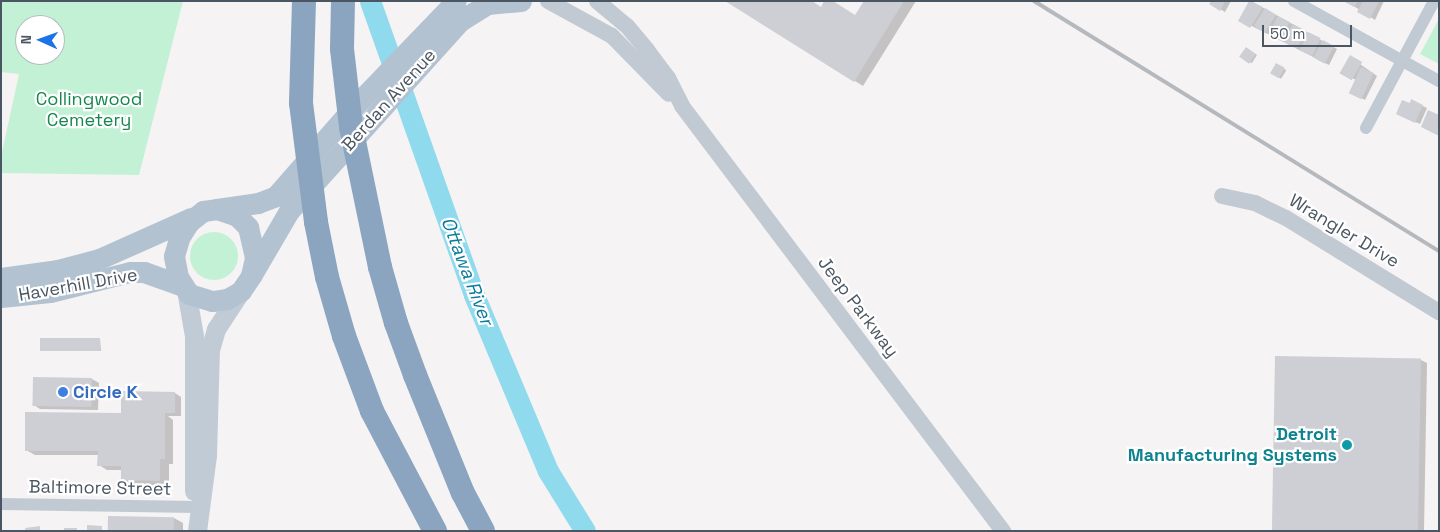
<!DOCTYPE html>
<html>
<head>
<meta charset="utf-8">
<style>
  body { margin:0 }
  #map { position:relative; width:1440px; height:532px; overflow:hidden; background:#f5f3f3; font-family:"Space Grotesk",sans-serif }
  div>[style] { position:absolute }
  .green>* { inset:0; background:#c3f1d5 }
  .round { border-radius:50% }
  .shadow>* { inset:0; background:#0003; transform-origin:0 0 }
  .river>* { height:21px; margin:-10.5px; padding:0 10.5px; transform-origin:10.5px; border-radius:10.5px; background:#90daee }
  .building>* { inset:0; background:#cdcfd5; transform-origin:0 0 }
  .minor>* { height:12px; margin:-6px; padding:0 6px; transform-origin:6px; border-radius:6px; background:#c1cad2 }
  .tertiary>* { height:16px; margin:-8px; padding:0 8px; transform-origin:8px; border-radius:8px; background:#c1cad2 }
  .secondary>* { height:19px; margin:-9.5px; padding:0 9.5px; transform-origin:9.5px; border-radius:9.5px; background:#c1cbd6 }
  .primary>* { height:21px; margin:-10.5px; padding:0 10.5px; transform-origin:10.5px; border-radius:10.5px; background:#b3c2d1 }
  .motorway>* { height:24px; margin:-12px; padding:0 12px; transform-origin:12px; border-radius:12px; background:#8ba5c1 }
  .rail>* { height:4px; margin:-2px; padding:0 2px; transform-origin:2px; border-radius:2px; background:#b5b8bd }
  .dots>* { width:14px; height:14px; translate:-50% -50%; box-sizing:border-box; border:2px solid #fff; border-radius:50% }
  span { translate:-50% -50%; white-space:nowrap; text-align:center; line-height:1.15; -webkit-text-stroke:4.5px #fff; paint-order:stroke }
  .park-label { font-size:18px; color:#17864f }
  .street-label { font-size:18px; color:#4a5661 }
  .shop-label { font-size:18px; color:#366cbe; font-weight:700 }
  .left { translate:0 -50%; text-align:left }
  .culture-label { font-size:18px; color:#0d838f; font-weight:700 }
  .right { translate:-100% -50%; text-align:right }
  .water-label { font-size:19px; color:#0c7c9b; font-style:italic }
  .frame { position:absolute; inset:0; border:2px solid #4a5661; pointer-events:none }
  .north { position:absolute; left:15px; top:15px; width:50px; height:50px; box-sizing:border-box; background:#fff; border:1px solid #b7bbc0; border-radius:50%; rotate:272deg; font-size:14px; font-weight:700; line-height:20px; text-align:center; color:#4a5661 }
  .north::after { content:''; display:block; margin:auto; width:18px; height:22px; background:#1a73e8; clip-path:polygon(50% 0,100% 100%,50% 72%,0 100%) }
  .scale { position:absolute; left:1262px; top:25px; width:90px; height:22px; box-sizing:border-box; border:2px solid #4a5661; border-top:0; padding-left:6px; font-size:15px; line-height:18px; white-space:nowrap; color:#4a5661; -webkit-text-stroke:4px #fff; paint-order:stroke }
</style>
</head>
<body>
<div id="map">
  <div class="green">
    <div style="clip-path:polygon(evenodd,1px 1px,183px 1px,139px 175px,1px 173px,1px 157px,19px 74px,1px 72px,1px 1px,25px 25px,55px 25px,55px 55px,25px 55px,25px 25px)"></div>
    <div style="clip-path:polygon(1439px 19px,1439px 64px,1420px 54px)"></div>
    <div class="round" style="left:190px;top:232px;width:48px;height:48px"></div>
  </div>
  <div class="shadow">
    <div style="clip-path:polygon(727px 1px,822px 8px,856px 16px,865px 1px,916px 1px,863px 86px)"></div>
    <div style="clip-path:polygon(1212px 1px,1231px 1px,1225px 12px,1211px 4px)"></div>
    <div style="clip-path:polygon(1251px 1px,1337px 49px,1329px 65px,1240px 20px)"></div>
    <div style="clip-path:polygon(1346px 1px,1384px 1px,1375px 20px)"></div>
    <div style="left:1246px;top:48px;width:13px;height:10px;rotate:32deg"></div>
    <div style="clip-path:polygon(1350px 57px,1377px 76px,1365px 100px,1350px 92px,1356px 80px,1342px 73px)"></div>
    <div style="left:1276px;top:64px;width:12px;height:10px;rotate:31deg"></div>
    <div style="clip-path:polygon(1412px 101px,1427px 108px,1420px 124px,1402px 116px)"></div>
    <div style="clip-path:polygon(100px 339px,101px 351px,42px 350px)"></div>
    <div style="clip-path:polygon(1421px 360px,1427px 363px,1424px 531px,1274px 531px)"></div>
    <div style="clip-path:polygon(34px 379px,92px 379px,99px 383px,98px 410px,40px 409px,34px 405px)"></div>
    <div style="clip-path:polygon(175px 393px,181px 397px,181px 416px,168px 416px,173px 420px,173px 464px,169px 464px,169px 485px,131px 485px,123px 480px,123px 470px,107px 470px,99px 465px,99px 455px,35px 455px,26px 450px,126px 414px)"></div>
    <div style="clip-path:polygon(109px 518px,174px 518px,183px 523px,183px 531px,109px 531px)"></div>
  </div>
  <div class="river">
    <div style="left:370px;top:1px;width:312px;rotate:70.5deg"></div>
    <div style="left:474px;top:295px;width:191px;rotate:67.2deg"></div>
    <div style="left:548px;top:471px;width:70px;rotate:58.3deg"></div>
  </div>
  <div class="building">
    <div style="clip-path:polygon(725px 1px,812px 1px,821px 7px,824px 1px,833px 1px,855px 15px,864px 1px,904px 1px,854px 82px)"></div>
    <div style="clip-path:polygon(1211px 1px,1225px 1px,1220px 11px,1209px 4px)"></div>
    <div style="clip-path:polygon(1249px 1px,1263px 7px,1250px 28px,1238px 21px)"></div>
    <div style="clip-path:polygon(1343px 1px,1358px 1px,1354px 7px)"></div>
    <div style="clip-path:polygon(1363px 1px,1379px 1px,1370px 19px,1357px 12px)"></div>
    <div style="left:1265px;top:8px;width:13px;height:21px;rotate:32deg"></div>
    <div style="left:1278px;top:16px;width:13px;height:21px;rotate:27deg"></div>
    <div style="left:1293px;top:24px;width:15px;height:20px;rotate:28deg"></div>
    <div style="left:1308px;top:32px;width:14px;height:20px;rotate:25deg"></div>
    <div style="left:1323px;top:40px;width:13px;height:20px;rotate:29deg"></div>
    <div style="left:1246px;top:47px;width:12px;height:12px;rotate:35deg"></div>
    <div style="left:1350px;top:55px;width:14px;height:21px;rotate:30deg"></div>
    <div style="left:1276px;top:63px;width:10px;height:12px;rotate:29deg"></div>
    <div style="left:1361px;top:67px;width:14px;height:29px;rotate:25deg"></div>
    <div style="clip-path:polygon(1411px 99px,1423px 105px,1415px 123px,1396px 114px,1402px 100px,1410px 103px)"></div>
    <div style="clip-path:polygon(1428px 110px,1439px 115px,1439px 136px,1421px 127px)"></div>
    <div style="left:40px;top:338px;width:60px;height:13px"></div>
    <div style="left:1275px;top:356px;width:146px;height:175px;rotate:1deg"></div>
    <div style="left:33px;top:377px;width:59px;height:29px;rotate:1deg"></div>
    <div style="clip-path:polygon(121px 391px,175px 392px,175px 413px,165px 413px,165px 459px,160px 459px,160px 481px,121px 480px,121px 466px,97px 466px,98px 451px,25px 451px,25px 412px,121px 413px)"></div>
    <div style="left:108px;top:516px;width:66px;height:15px;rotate:1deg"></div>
    <div style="clip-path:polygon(87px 525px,102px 526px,102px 531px,87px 531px)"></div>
    <div style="clip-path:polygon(40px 526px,40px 531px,26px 531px,25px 528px)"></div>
    <div style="left:64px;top:528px;width:13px;height:3px"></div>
  </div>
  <div class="minor">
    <div style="left:1294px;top:1px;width:166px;rotate:28.9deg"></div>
    <div style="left:1366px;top:128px;width:144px;rotate:-61.8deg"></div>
    <div style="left:1px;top:504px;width:196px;rotate:0.9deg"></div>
  </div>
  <div class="tertiary">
    <div style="left:548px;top:1px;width:73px;rotate:28.7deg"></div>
    <div style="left:612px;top:36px;width:81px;rotate:45.5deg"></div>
    <div style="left:597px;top:1px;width:39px;rotate:40deg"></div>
    <div style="left:627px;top:26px;width:31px;rotate:50deg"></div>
    <div style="left:647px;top:50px;width:35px;rotate:53deg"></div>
    <div style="left:668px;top:78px;width:31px;rotate:63deg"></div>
    <div style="left:682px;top:106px;width:533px;rotate:52.94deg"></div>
    <div style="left:1222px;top:196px;width:34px;rotate:12deg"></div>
    <div style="left:1255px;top:203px;width:34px;rotate:26deg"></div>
    <div style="left:1286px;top:218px;width:180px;rotate:31.6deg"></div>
  </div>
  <div class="secondary">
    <div style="left:186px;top:290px;width:47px;rotate:80.1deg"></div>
    <div style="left:194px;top:336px;width:155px;rotate:90deg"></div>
    <div style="left:197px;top:531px;width:77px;rotate:-82.5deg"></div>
    <div style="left:207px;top:455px;width:105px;rotate:-88.4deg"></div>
    <div style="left:210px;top:350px;width:22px;rotate:-74deg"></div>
    <div style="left:216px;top:329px;width:45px;rotate:-56.7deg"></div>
  </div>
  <div class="primary">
    <div style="left:217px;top:209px;width:41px;rotate:-8.3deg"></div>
    <div style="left:258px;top:203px;width:19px;rotate:-21deg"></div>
    <div style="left:276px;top:196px;width:114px;rotate:-48.9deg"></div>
    <div style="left:351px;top:110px;width:151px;rotate:-46.1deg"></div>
    <div style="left:217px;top:209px;width:21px;rotate:19deg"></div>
    <div style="left:237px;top:216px;width:16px;rotate:45deg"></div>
    <div style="left:248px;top:227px;width:32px;rotate:77deg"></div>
    <div style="left:255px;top:258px;width:18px;rotate:103deg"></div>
    <div style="left:251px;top:276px;width:18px;rotate:124deg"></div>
    <div style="left:241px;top:291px;width:16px;rotate:150deg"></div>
    <div style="left:227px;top:299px;width:15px;rotate:172deg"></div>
    <div style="left:212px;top:301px;width:24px;rotate:-163deg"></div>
    <div style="left:189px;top:294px;width:20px;rotate:-123deg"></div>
    <div style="left:178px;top:277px;width:21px;rotate:-101deg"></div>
    <div style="left:174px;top:256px;width:19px;rotate:-74deg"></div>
    <div style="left:179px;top:238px;width:19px;rotate:-58deg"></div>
    <div style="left:189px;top:222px;width:18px;rotate:-38deg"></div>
    <div style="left:203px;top:211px;width:14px;rotate:-8deg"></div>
    <div style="left:251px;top:276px;width:75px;rotate:-59.7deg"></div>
    <div style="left:289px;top:211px;width:256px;rotate:-48deg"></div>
    <div style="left:460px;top:21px;width:32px;rotate:-32deg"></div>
    <div style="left:487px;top:4px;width:34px;rotate:-5deg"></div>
    <div style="left:1px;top:278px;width:58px;rotate:-8deg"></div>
    <div style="left:58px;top:270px;width:42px;rotate:-15deg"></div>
    <div style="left:99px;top:259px;width:101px;rotate:-24deg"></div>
    <div style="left:1px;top:297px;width:49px;rotate:-5.8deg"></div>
    <div style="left:50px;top:292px;width:82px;rotate:-14deg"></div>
    <div style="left:130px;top:272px;width:14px"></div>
    <div style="left:144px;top:272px;width:41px;rotate:19.7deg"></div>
  </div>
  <div class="motorway">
    <div style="left:304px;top:1px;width:102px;rotate:91.7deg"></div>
    <div style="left:301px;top:103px;width:120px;rotate:82.8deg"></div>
    <div style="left:316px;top:222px;width:56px;rotate:78.7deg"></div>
    <div style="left:327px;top:277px;width:61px;rotate:73.9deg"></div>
    <div style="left:344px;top:336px;width:80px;rotate:69.5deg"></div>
    <div style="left:372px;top:411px;width:136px;rotate:62.3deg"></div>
    <div style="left:343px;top:1px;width:48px;rotate:91.2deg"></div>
    <div style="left:342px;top:49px;width:79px;rotate:83.4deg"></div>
    <div style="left:351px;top:127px;width:143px;rotate:78.3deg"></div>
    <div style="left:380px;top:267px;width:58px;rotate:74.1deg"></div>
    <div style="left:396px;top:323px;width:55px;rotate:69.9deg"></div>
    <div style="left:415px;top:375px;width:127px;rotate:67.9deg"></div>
    <div style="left:463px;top:493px;width:43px;rotate:62.2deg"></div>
  </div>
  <div class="rail">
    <div style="left:1034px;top:1px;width:476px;rotate:31.7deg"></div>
  </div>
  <div class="dots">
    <div style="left:63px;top:392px;background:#3f7fe0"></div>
    <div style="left:1347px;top:445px;background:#0f9aa8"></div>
  </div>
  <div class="park-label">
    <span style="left:89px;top:110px">Collingwood<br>Cemetery</span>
  </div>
  <div class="street-label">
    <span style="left:389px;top:100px;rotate:-48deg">Berdan Avenue</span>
    <span style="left:1344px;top:231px;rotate:31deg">Wrangler Drive</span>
    <span style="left:78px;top:285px;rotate:-10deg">Haverhill Drive</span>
    <span style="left:858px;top:307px;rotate:53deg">Jeep Parkway</span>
    <span style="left:100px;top:488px;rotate:1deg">Baltimore Street</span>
  </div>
  <div class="shop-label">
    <span class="left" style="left:73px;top:392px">Circle K</span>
  </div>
  <div class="culture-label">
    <span class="right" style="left:1337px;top:445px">Detroit<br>Manufacturing Systems</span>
  </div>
  <div class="water-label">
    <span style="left:467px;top:271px;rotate:69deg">Ottawa River</span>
  </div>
  <div class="frame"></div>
  <div class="north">N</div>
  <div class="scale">50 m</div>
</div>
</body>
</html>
